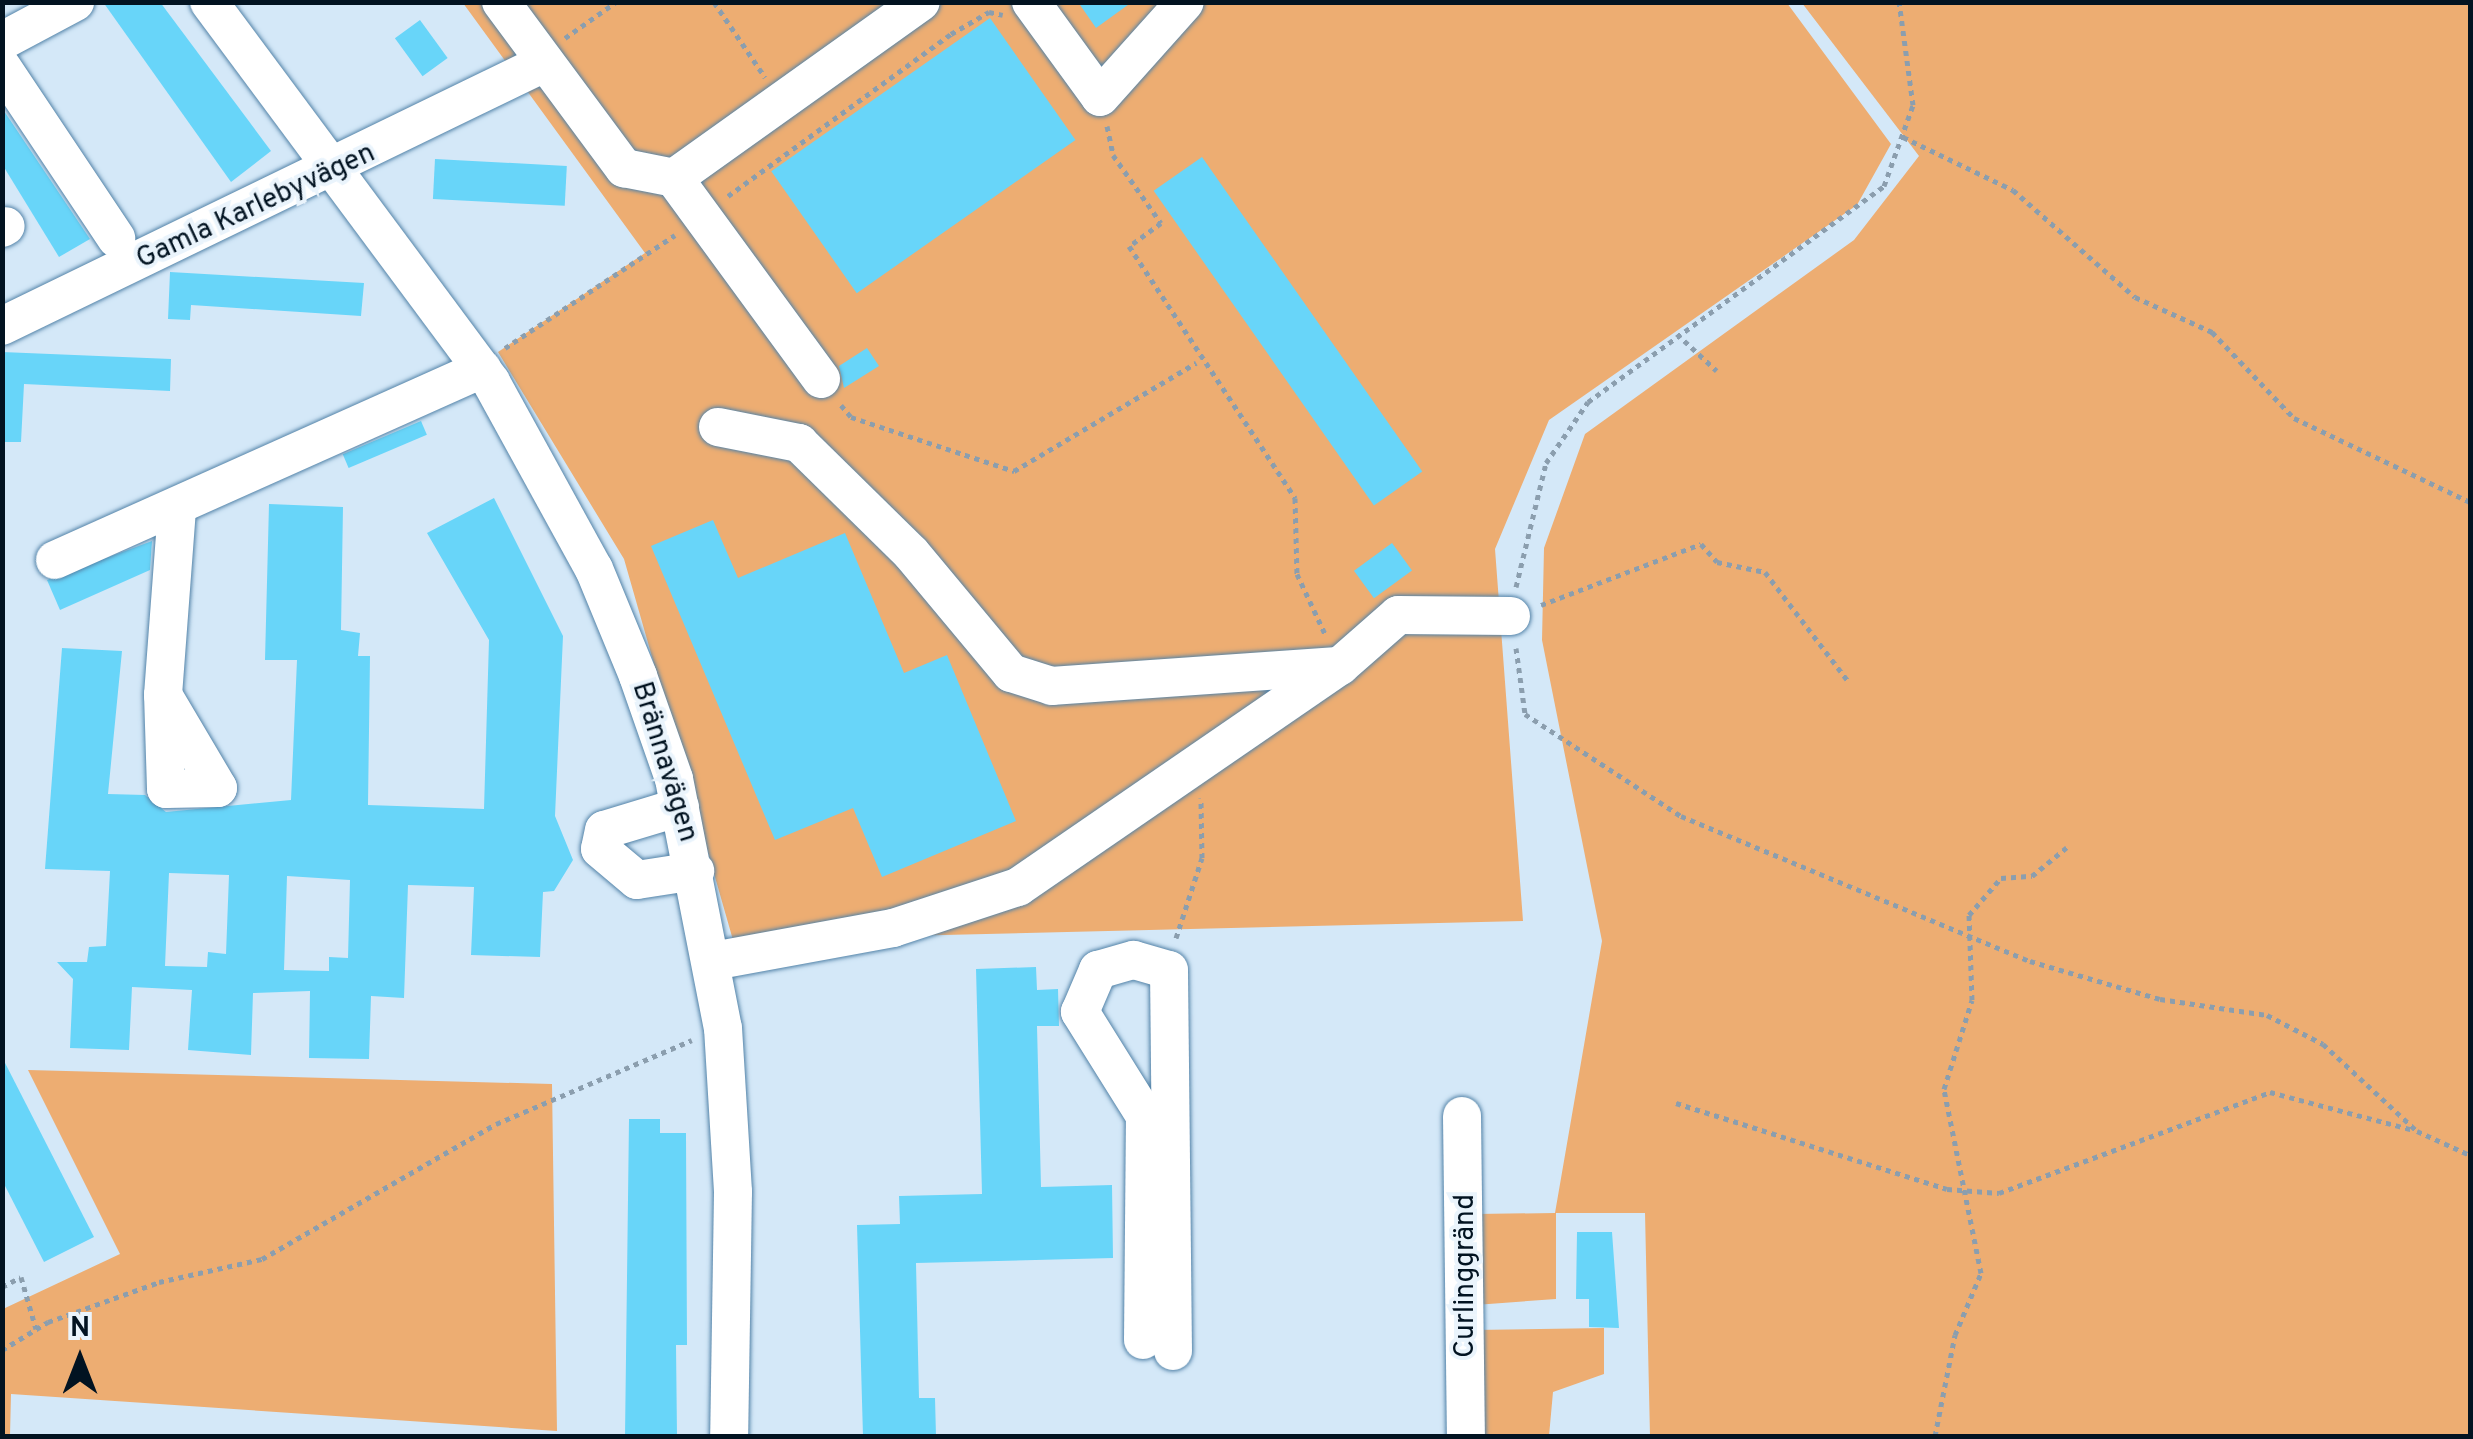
<!DOCTYPE html>
<html>
<head>
<meta charset="utf-8">
<style>
  body { margin:0 }
  #map { position:relative; width:2473px; height:1439px; overflow:hidden; background:#d4e8f8; font-family:Overpass,sans-serif }
  div>[style] { position:absolute }
  .green>* { inset:0; background:#edad72 }
  .building>* { inset:0; background:#68d5f9; transform-origin:0 0 }
  .path>* { height:5px; margin-top:-2.5px; transform-origin:0; background:repeating-linear-gradient(90deg,#8b9eae 0 5px,transparent 0 10px) }
  .roads { filter:drop-shadow(0 0 2px #5383a8) drop-shadow(0 0 2px #5383a8) }
  .minor>* { height:38px; margin:-19px; padding:0 19px; transform-origin:19px; border-radius:19px; background:#fff }
  span { translate:-50% -50%; white-space:nowrap; text-align:center; line-height:1.15; -webkit-text-stroke:8px #eaf4fc; paint-order:stroke }
  .street-label { font-size:28px; color:#021321 }
  .frame { position:absolute; inset:0; border:5px solid #021321; pointer-events:none }
  .north { position:absolute; left:30px; top:1309px; width:100px; height:100px; -webkit-text-stroke:8px #eaf4fc; paint-order:stroke; rotate:0deg; font-size:28px; font-weight:700; line-height:40px; text-align:center; color:#021321 }
  .north::after { content:''; display:block; margin:auto; width:35px; height:45px; background:#021321; clip-path:polygon(50% 0,100% 100%,50% 72%,0 100%) }
</style>
</head>
<body>
<div id="map">
  <div class="green">
    <div style="clip-path:polygon(463px 3px,1787px 3px,1891px 144px,1857px 205px,1549px 420px,1495px 549px,1523px 921px,733px 940px,624px 559px,498px 352px,645px 253px)"></div>
    <div style="clip-path:polygon(1802px 3px,2470px 3px,2470px 1436px,1650px 1436px,1645px 1213px,1556px 1213px,1556px 1299px,1475px 1305px,1476px 1214px,1555px 1213px,1602px 941px,1542px 640px,1544px 548px,1585px 434px,1854px 240px,1919px 156px)"></div>
    <div style="clip-path:polygon(28px 1070px,552px 1084px,557px 1431px,11px 1394px,10px 1436px,3px 1436px,3px 1309px,120px 1254px)"></div>
    <div style="clip-path:polygon(1604px 1328px,1604px 1374px,1553px 1392px,1549px 1436px,1476px 1436px,1474px 1330px)"></div>
  </div>
  <div class="building">
    <div style="clip-path:polygon(103px 2px,160px 2px,271px 151px,231px 182px)"></div>
    <div style="clip-path:polygon(1078px 2px,1132px 2px,1096px 28px)"></div>
    <div style="left:990px;top:18px;width:149px;height:267px;rotate:55deg"></div>
    <div style="left:420px;top:20px;width:47px;height:31px;rotate:54deg"></div>
    <div style="clip-path:polygon(2px 108px,90px 239px,59px 257px,2px 164px)"></div>
    <div style="left:1202px;top:157px;width:384px;height:59px;rotate:55deg"></div>
    <div style="left:435px;top:159px;width:132px;height:40px;rotate:3deg"></div>
    <div style="clip-path:polygon(170px 272px,364px 283px,361px 316px,191px 305px,190px 320px,168px 319px)"></div>
    <div style="clip-path:polygon(867px 348px,879px 366px,844px 388px,839px 366px)"></div>
    <div style="clip-path:polygon(2px 352px,171px 359px,170px 391px,24px 384px,21px 442px,2px 442px)"></div>
    <div style="left:421px;top:421px;width:15px;height:85px;rotate:67deg"></div>
    <div style="clip-path:polygon(evenodd,494px 498px,563px 636px,555px 816px,573px 860px,554px 891px,543px 892px,540px 957px,471px 955px,474px 887px,408px 885px,404px 998px,371px 996px,369px 1059px,309px 1058px,310px 991px,253px 993px,251px 1055px,188px 1050px,192px 990px,132px 987px,129px 1050px,70px 1048px,73px 979px,57px 962px,87px 962px,89px 947px,106px 946px,110px 871px,45px 869px,62px 648px,122px 651px,108px 794px,145px 795px,166px 812px,291px 800px,297px 660px,265px 660px,269px 504px,343px 507px,341px 630px,360px 633px,358px 656px,370px 656px,368px 805px,484px 809px,489px 640px,427px 533px,494px 498px,169px 873px,229px 875px,226px 954px,208px 952px,207px 967px,165px 966px,169px 873px,494px 498px,287px 876px,350px 880px,348px 958px,329px 957px,329px 971px,284px 970px,287px 876px)"></div>
    <div style="clip-path:polygon(713px 520px,738px 578px,845px 533px,904px 673px,947px 655px,1016px 821px,882px 877px,853px 808px,775px 840px,651px 546px)"></div>
    <div style="clip-path:polygon(152px 541px,150px 570px,60px 610px,47px 580px)"></div>
    <div style="left:1392px;top:543px;width:34px;height:47px;rotate:54deg"></div>
    <div style="clip-path:polygon(1036px 967px,1037px 990px,1058px 989px,1059px 1026px,1037px 1026px,1041px 1187px,1112px 1185px,1113px 1258px,916px 1263px,919px 1398px,935px 1398px,936px 1436px,863px 1436px,857px 1225px,900px 1224px,899px 1196px,982px 1194px,976px 969px)"></div>
    <div style="clip-path:polygon(2px 1057px,94px 1237px,44px 1262px,2px 1180px)"></div>
    <div style="clip-path:polygon(629px 1119px,660px 1119px,660px 1133px,686px 1133px,687px 1345px,676px 1345px,677px 1436px,625px 1436px)"></div>
    <div style="clip-path:polygon(1577px 1232px,1612px 1232px,1619px 1328px,1589px 1327px,1589px 1299px,1576px 1299px)"></div>
  </div>
  <div class="path">
    <div style="left:714px;top:2px;width:91px;rotate:55.8deg"></div>
    <div style="left:565px;top:38px;width:62px;rotate:-35.2deg"></div>
    <div style="left:1107px;top:126px;width:30px;rotate:78deg"></div>
    <div style="left:1113px;top:155px;width:83px;rotate:54.8deg"></div>
    <div style="left:1161px;top:223px;width:39px;rotate:144deg"></div>
    <div style="left:1129px;top:246px;width:302px;rotate:56.6deg"></div>
    <div style="left:1295px;top:498px;width:76px;rotate:88.5deg"></div>
    <div style="left:1297px;top:574px;width:68px;rotate:64.9deg"></div>
    <div style="left:1903px;top:137px;width:122px;rotate:25.7deg"></div>
    <div style="left:2013px;top:190px;width:162px;rotate:41.3deg"></div>
    <div style="left:2135px;top:297px;width:85px;rotate:24.4deg"></div>
    <div style="left:2212px;top:332px;width:119px;rotate:46.4deg"></div>
    <div style="left:2294px;top:418px;width:195px;rotate:25.5deg"></div>
    <div style="left:728px;top:196px;width:276px;rotate:-36deg"></div>
    <div style="left:951px;top:34px;width:44px;rotate:-30.1deg"></div>
    <div style="left:989px;top:12px;width:14px;rotate:12deg"></div>
    <div style="left:1677px;top:334px;width:54px;rotate:42.8deg"></div>
    <div style="left:505px;top:348px;width:204px;rotate:-33.6deg"></div>
    <div style="left:841px;top:405px;width:16px;rotate:50deg"></div>
    <div style="left:851px;top:417px;width:172px;rotate:18.3deg"></div>
    <div style="left:1014px;top:471px;width:212px;rotate:-30.7deg"></div>
    <div style="left:1516px;top:587px;width:128px;rotate:-76.4deg"></div>
    <div style="left:1546px;top:463px;width:74px;rotate:-55.5deg"></div>
    <div style="left:1588px;top:402px;width:366px;rotate:-36.1deg"></div>
    <div style="left:1884px;top:186px;width:86px;rotate:-70.3deg"></div>
    <div style="left:1913px;top:105px;width:104px;rotate:-97.7deg"></div>
    <div style="left:1541px;top:605px;width:171px;rotate:-20.9deg"></div>
    <div style="left:1701px;top:544px;width:24px;rotate:48deg"></div>
    <div style="left:1717px;top:562px;width:49px;rotate:11.8deg"></div>
    <div style="left:1765px;top:572px;width:137px;rotate:52.7deg"></div>
    <div style="left:1516px;top:648px;width:67px;rotate:82.2deg"></div>
    <div style="left:1525px;top:714px;width:186px;rotate:33.2deg"></div>
    <div style="left:1681px;top:816px;width:378px;rotate:22.6deg"></div>
    <div style="left:2030px;top:961px;width:135px;rotate:16.3deg"></div>
    <div style="left:2160px;top:999px;width:108px;rotate:8.5deg"></div>
    <div style="left:2267px;top:1015px;width:63px;rotate:27.4deg"></div>
    <div style="left:2323px;top:1044px;width:128px;rotate:42.8deg"></div>
    <div style="left:2417px;top:1131px;width:58px;rotate:24.4deg"></div>
    <div style="left:1176px;top:938px;width:84px;rotate:-72deg"></div>
    <div style="left:1202px;top:858px;width:60px;rotate:-91deg"></div>
    <div style="left:1676px;top:1103px;width:284px;rotate:17.6deg"></div>
    <div style="left:1947px;top:1189px;width:52px;rotate:4.4deg"></div>
    <div style="left:1999px;top:1193px;width:289px;rotate:-20.4deg"></div>
    <div style="left:2270px;top:1092px;width:149px;rotate:14.8deg"></div>
    <div style="left:2px;top:1287px;width:21px;rotate:-28deg"></div>
    <div style="left:21px;top:1277px;width:54px;rotate:73.9deg"></div>
    <div style="left:2px;top:1350px;width:54px;rotate:-31.3deg"></div>
    <div style="left:48px;top:1322px;width:118px;rotate:-19.8deg"></div>
    <div style="left:159px;top:1282px;width:106px;rotate:-12.6deg"></div>
    <div style="left:262px;top:1259px;width:270px;rotate:-30deg"></div>
    <div style="left:496px;top:1124px;width:213px;rotate:-23.2deg"></div>
    <div style="left:1935px;top:1436px;width:103px;rotate:-78.8deg"></div>
    <div style="left:1955px;top:1335px;width:67px;rotate:-67.2deg"></div>
    <div style="left:1981px;top:1273px;width:188px;rotate:-101.4deg"></div>
    <div style="left:1944px;top:1089px;width:93px;rotate:-72.5deg"></div>
    <div style="left:1972px;top:1000px;width:85px;rotate:-92deg"></div>
    <div style="left:1969px;top:915px;width:49px;rotate:-49.1deg"></div>
    <div style="left:2001px;top:878px;width:31px;rotate:-4deg"></div>
    <div style="left:2032px;top:876px;width:45px;rotate:-39.6deg"></div>
  </div>
  <div class="roads">
    <div class="minor">
      <div style="left:209px;top:2px;width:473px;rotate:53.4deg"></div>
      <div style="left:491px;top:382px;width:213px;rotate:61.2deg"></div>
      <div style="left:594px;top:569px;width:116px;rotate:67.6deg"></div>
      <div style="left:638px;top:676px;width:109px;rotate:70.7deg"></div>
      <div style="left:674px;top:779px;width:254px;rotate:78.9deg"></div>
      <div style="left:723px;top:1028px;width:164px;rotate:86.5deg"></div>
      <div style="left:733px;top:1192px;width:244px;rotate:90.9deg"></div>
      <div style="left:501px;top:2px;width:207px;rotate:53.5deg"></div>
      <div style="left:624px;top:168px;width:51px;rotate:11.3deg"></div>
      <div style="left:674px;top:178px;width:249px;rotate:53.8deg"></div>
      <div style="left:1031px;top:2px;width:117px;rotate:54deg"></div>
      <div style="left:1100px;top:97px;width:127px;rotate:-48.2deg"></div>
      <div style="left:2px;top:41px;width:83px;rotate:-28.1deg"></div>
      <div style="left:2px;top:67px;width:206px;rotate:56.3deg"></div>
      <div style="left:674px;top:178px;width:303px;rotate:-35.5deg"></div>
      <div style="left:2px;top:228px;width:4px;rotate:-27deg"></div>
      <div style="left:2px;top:326px;width:600px;rotate:-25.88deg"></div>
      <div style="left:718px;top:427px;width:83px;rotate:11.2deg"></div>
      <div style="left:799px;top:443px;width:157px;rotate:44.5deg"></div>
      <div style="left:911px;top:553px;width:156px;rotate:50.2deg"></div>
      <div style="left:1011px;top:673px;width:43px;rotate:17.6deg"></div>
      <div style="left:1052px;top:686px;width:289px;rotate:-4deg"></div>
      <div style="left:1340px;top:666px;width:77px;rotate:-41.3deg"></div>
      <div style="left:1398px;top:615px;width:113px;rotate:0.5deg"></div>
      <div style="left:55px;top:560px;width:468px;rotate:-24.1deg"></div>
      <div style="left:163px;top:695px;width:108px;rotate:59.4deg"></div>
      <div style="left:218px;top:788px;width:52px;rotate:178.9deg"></div>
      <div style="left:166px;top:789px;width:94px;rotate:-91.8deg"></div>
      <div style="left:163px;top:695px;width:189px;rotate:-85.7deg"></div>
      <div style="left:680px;top:807px;width:79px;rotate:163.2deg"></div>
      <div style="left:604px;top:830px;width:19px;rotate:102deg"></div>
      <div style="left:600px;top:849px;width:48px;rotate:40deg"></div>
      <div style="left:637px;top:880px;width:59px;rotate:-8.8deg"></div>
      <div style="left:713px;top:961px;width:183px;rotate:-10.4deg"></div>
      <div style="left:893px;top:928px;width:132px;rotate:-18.2deg"></div>
      <div style="left:1018px;top:887px;width:388px;rotate:-34.5deg"></div>
      <div style="left:1462px;top:1116px;width:320px;rotate:89.3deg"></div>
      <div style="left:1143px;top:1340px;width:224px;rotate:-89.5deg"></div>
      <div style="left:1145px;top:1116px;width:123px;rotate:-122deg"></div>
      <div style="left:1080px;top:1012px;width:46px;rotate:-66.8deg"></div>
      <div style="left:1098px;top:970px;width:37px;rotate:-16deg"></div>
      <div style="left:1134px;top:960px;width:36px;rotate:16deg"></div>
      <div style="left:1169px;top:970px;width:381px;rotate:89.4deg"></div>
    </div>
  </div>
  <div class="street-label">
    <span style="left:256px;top:207px;rotate:-25deg">Gamla Karlebyvägen</span>
    <span style="left:664px;top:762px;rotate:73deg">Brännavägen</span>
    <span style="left:1466px;top:1276px;rotate:-90deg">Curlinggränd</span>
  </div>
  <div class="frame"></div>
  <div class="north">N</div>
</div>
</body>
</html>
